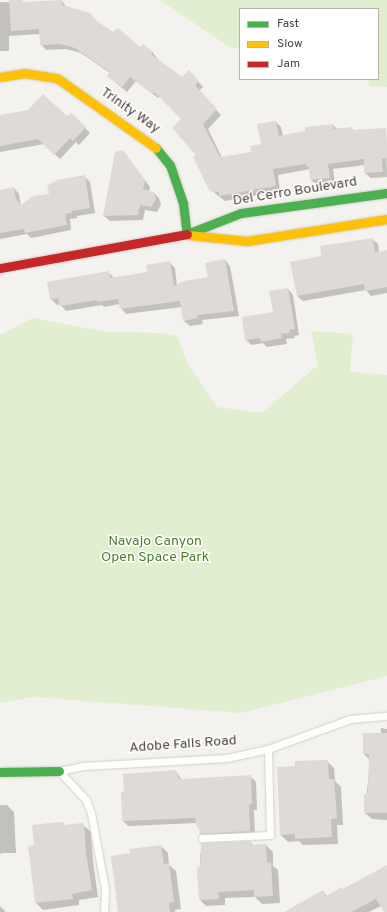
<!DOCTYPE html>
<html>
<head>
<meta charset="utf-8">
<style>
  body { margin:0 }
  #map { position:relative; width:387px; height:912px; overflow:hidden; background:#f4f2ee; font-family:Overpass,sans-serif }
  div>[style] { position:absolute }
  .green>* { inset:0; background:#e1eecf }
  .shadow>* { inset:0; background:#0003 }
  .building>* { inset:0; background:#dedbd6 }
  .roads { filter:drop-shadow(0 0 1px #d2d0cb) drop-shadow(0 0 1px #d2d0cb) }
  .lane>* { height:7px; margin:-3.5px; padding:0 3.5px; transform-origin:3.5px; border-radius:3.5px; background:#fdfdfc }
  .fast>* { height:9px; margin:-4.5px; padding:0 4.5px; transform-origin:4.5px; border-radius:4.5px; background:#4caf50 }
  .slow>* { height:9px; margin:-4.5px; padding:0 4.5px; transform-origin:4.5px; border-radius:4.5px; background:#ffc107 }
  .jam>* { height:9px; margin:-4.5px; padding:0 4.5px; transform-origin:4.5px; border-radius:4.5px; background:#c62828 }
  span { translate:-50% -50%; white-space:nowrap; text-align:center; line-height:1.15; -webkit-text-stroke:3px #fff; paint-order:stroke }
  .street-label { font-size:14px; color:#4b4439 }
  .park-label { font-size:14px; color:#4a7f2a }
  .legend { position:absolute; left:239px; top:8px; width:140px; height:72px; box-sizing:border-box; background:#fff; border:1px solid #b7b4b0; margin:0; padding:5px 7px; list-style:none; font-size:12px; color:#4b4439 }
  .legend li { display:flex; align-items:center; gap:8px; height:20px }
  .legend b { width:20px; border:1px solid #b7b4b0 }
</style>
</head>
<body>
<div id="map">
  <div class="green">
    <div style="clip-path:polygon(160px 0,387px 0,387px 87px,369px 86px,368px 79px,378px 79px,378px 9px,240px 9px,240px 48px,231px 48px)"></div>
    <div style="clip-path:polygon(33px 318px,106px 332px,162px 333px,177px 336px,188px 364px,217px 407px,262px 413px,318px 365px,311px 331px,353px 334px,350px 372px,387px 375px,387px 676px,241px 713px,33px 697px,0 703px,0 335px)"></div>
  </div>
  <div class="shadow">
    <div style="clip-path:polygon(62px 1px,67px 8px,98px 23px,140px 49px,152px 52px,157px 58px,156px 59px,182px 78px,194px 77px,203px 87px,199px 91px,221px 115px,208px 129px,222px 158px,252px 153px,262px 145px,276px 122px,281px 127px,283px 136px,333px 125px,337px 129px,351px 128px,355px 131px,386px 129px,387px 177px,371px 178px,365px 173px,365px 165px,333px 169px,335px 183px,317px 185px,311px 180px,310px 169px,278px 175px,280px 191px,225px 201px,211px 190px,182px 119px,160px 96px,158px 98px,136px 81px,127px 92px,108px 76px,110px 73px,81px 53px,66px 49px,46px 50px,41px 44px,40px 34px,9px 36px,9px 51px,0 51px,0 2px,39px 3px)"></div>
    <div style="clip-path:polygon(71px 114px,90px 133px,79px 145px,76px 142px,60px 159px,44px 144px,0 152px,0 116px,67px 118px)"></div>
    <div style="clip-path:polygon(123px 151px,150px 187px,149px 192px,153px 192px,159px 198px,161px 205px,157px 212px,145px 210px,143px 220px,110px 221px,104px 216px,116px 153px)"></div>
    <div style="clip-path:polygon(84px 176px,90px 182px,95px 213px,77px 216px,77px 218px,70px 219px,71px 230px,31px 238px,27px 234px,0 239px,0 191px,14px 188px,19px 194px,21px 206px,50px 194px)"></div>
    <div style="clip-path:polygon(372px 239px,378px 244px,379px 252px,387px 251px,387px 293px,371px 296px,366px 290px,303px 301px,297px 296px,323px 257px)"></div>
    <div style="clip-path:polygon(225px 260px,230px 266px,239px 316px,202px 320px,203px 324px,190px 326px,184px 321px,182px 307px,126px 314px,121px 308px,120px 304px,104px 307px,102px 305px,66px 311px,60px 304px,57px 305px,51px 299px,108px 272px,114px 278px,148px 273px,169px 262px,175px 268px,177px 285px,209px 278px)"></div>
    <div style="clip-path:polygon(288px 289px,293px 295px,299px 335px,294px 336px,295px 338px,286px 339px,287px 344px,267px 347px,263px 343px,252px 345px,246px 340px,243px 318px,274px 313px)"></div>
    <div style="clip-path:polygon(381px 728px,387px 729px,387px 820px,372px 819px,365px 813px,370px 760px,364px 754px,381px 734px)"></div>
    <div style="clip-path:polygon(327px 761px,334px 768px,335px 781px,341px 787px,343px 825px,337px 825px,338px 844px,303px 845px,299px 841px,288px 842px,281px 835px,296px 767px)"></div>
    <div style="clip-path:polygon(176px 771px,182px 780px,250px 776px,256px 782px,257px 810px,254px 810px,255px 836px,206px 839px,201px 833px,197px 823px,128px 826px,123px 821px)"></div>
    <div style="clip-path:polygon(0 805px,7px 805px,14px 812px,16px 853px,1px 853px,0 855px)"></div>
    <div style="clip-path:polygon(63px 824px,65px 826px,82px 824px,91px 832px,93px 861px,98px 897px,79px 900px,79px 905px,43px 910px,36px 903px,29px 846px,35px 846px)"></div>
    <div style="clip-path:polygon(250px 842px,254px 846px,266px 845px,273px 852px,273px 866px,278px 870px,280px 903px,262px 904px,255px 897px,225px 898px,225px 905px,206px 906px,200px 900px,200px 854px)"></div>
    <div style="clip-path:polygon(161px 846px,168px 853px,169px 865px,176px 871px,181px 909px,175px 910px,175px 912px,119px 912px,131px 854px)"></div>
    <div style="clip-path:polygon(387px 866px,387px 912px,385px 912px,381px 906px,369px 912px,291px 912px,323px 891px,327px 896px,342px 888px,344px 890px)"></div>
    <div style="clip-path:polygon(0 906px,5px 911px,5px 912px,0 912px)"></div>
  </div>
  <div class="building">
    <div style="clip-path:polygon(9px 0,23px 0,23px 2px,62px 0,62px 5px,90px 13px,97px 21px,113px 32px,117px 28px,123px 32px,140px 47px,143px 44px,153px 52px,151px 54px,182px 77px,189px 70px,199px 81px,195px 85px,217px 109px,203px 124px,220px 157px,251px 152px,250px 146px,261px 144px,257px 124px,276px 121px,279px 136px,305px 131px,305px 127px,333px 124px,334px 129px,352px 127px,352px 130px,386px 128px,387px 158px,382px 159px,383px 172px,364px 173px,364px 159px,328px 164px,330px 178px,310px 180px,309px 166px,306px 167px,306px 164px,273px 169px,276px 186px,219px 196px,219px 192px,210px 191px,207px 186px,193px 157px,196px 155px,172px 128px,181px 119px,154px 92px,152px 94px,130px 77px,122px 87px,107px 76px,110px 72px,75px 48px,60px 44px,40px 45px,39px 29px,11px 31px)"></div>
    <div style="clip-path:polygon(43px 94px,67px 116px,71px 113px,86px 127px,73px 141px,70px 138px,54px 155px,38px 139px,0 146px,0 115px,28px 110px)"></div>
    <div style="clip-path:polygon(123px 150px,145px 181px,143px 189px,154px 192px,156px 199px,151px 207px,140px 205px,138px 215px,103px 216px,115px 152px)"></div>
    <div style="clip-path:polygon(85px 175px,90px 208px,72px 211px,72px 213px,65px 214px,67px 225px,25px 233px,24px 229px,0 233px,0 190px,14px 187px,16px 199px,21px 205px,33px 196px,49px 194px,47px 186px,57px 180px)"></div>
    <div style="clip-path:polygon(373px 238px,375px 252px,387px 250px,387px 287px,365px 291px,364px 284px,297px 296px,290px 262px,321px 256px,320px 246px)"></div>
    <div style="clip-path:polygon(225px 259px,234px 311px,197px 315px,198px 318px,183px 321px,180px 301px,120px 309px,118px 299px,97px 302px,97px 300px,60px 306px,58px 298px,50px 300px,47px 282px,109px 271px,110px 278px,147px 272px,146px 265px,170px 261px,174px 286px,184px 281px,208px 277px,205px 263px)"></div>
    <div style="clip-path:polygon(288px 288px,295px 329px,289px 330px,290px 333px,281px 334px,282px 338px,261px 342px,260px 338px,245px 340px,242px 317px,273px 312px,269px 291px)"></div>
    <div style="clip-path:polygon(363px 733px,387px 733px,387px 813px,364px 813px,364px 794px,367px 794px,368px 792px,369px 754px,363px 754px)"></div>
    <div style="clip-path:polygon(328px 760px,329px 779px,334px 779px,337px 818px,331px 819px,332px 837px,295px 839px,295px 834px,280px 835px,277px 767px,295px 766px,295px 761px)"></div>
    <div style="clip-path:polygon(176px 770px,179px 779px,251px 775px,252px 804px,249px 805px,250px 831px,200px 834px,199px 827px,197px 827px,195px 818px,122px 821px,121px 792px,124px 792px,123px 774px)"></div>
    <div style="clip-path:polygon(60px 822px,64px 823px,64px 825px,83px 823px,84px 824px,86px 853px,92px 890px,72px 894px,73px 899px,35px 903px,28px 846px,34px 845px,32px 825px)"></div>
    <div style="clip-path:polygon(251px 841px,251px 845px,266px 844px,267px 863px,271px 862px,273px 896px,254px 897px,254px 890px,218px 892px,219px 899px,199px 900px,197px 870px,198px 867px,200px 867px,201px 843px)"></div>
    <div style="clip-path:polygon(161px 845px,164px 864px,169px 863px,174px 902px,169px 903px,170px 912px,118px 912px,111px 856px,130px 853px,129px 849px)"></div>
    <div style="clip-path:polygon(387px 865px,387px 912px,384px 912px,376px 899px,351px 912px,284px 912px,323px 890px,326px 896px,342px 887px,343px 889px)"></div>
  </div>
  <div class="roads">
    <div class="lane">
      <div style="left:59px;top:771px;width:25px;rotate:-12deg"></div>
      <div style="left:83px;top:766px;width:144px;rotate:-3.2deg"></div>
      <div style="left:227px;top:758px;width:42px;rotate:-12.4deg"></div>
      <div style="left:268px;top:749px;width:87px;rotate:-20.1deg"></div>
      <div style="left:350px;top:719px;width:37px;rotate:-5deg"></div>
      <div style="left:59px;top:771px;width:40px;rotate:47deg"></div>
      <div style="left:86px;top:800px;width:14px;rotate:69deg"></div>
      <div style="left:91px;top:813px;width:77px;rotate:79.6deg"></div>
      <div style="left:105px;top:889px;width:23px;rotate:92deg"></div>
      <div style="left:202px;top:838px;width:68px;rotate:-2.5deg"></div>
      <div style="left:270px;top:835px;width:86px;rotate:-91.3deg"></div>
    </div>
    <div class="fast">
      <div style="left:156px;top:148px;width:22px;rotate:51deg"></div>
      <div style="left:170px;top:165px;width:40px;rotate:71.1deg"></div>
      <div style="left:183px;top:203px;width:31px;rotate:83deg"></div>
      <div style="left:187px;top:234px;width:58px;rotate:-21.3deg"></div>
      <div style="left:241px;top:213px;width:147px;rotate:-7.8deg"></div>
      <div style="left:0;top:772px;width:59px;rotate:-1deg"></div>
    </div>
    <div class="slow">
      <div style="left:0;top:77px;width:24px;rotate:-9deg"></div>
      <div style="left:24px;top:73px;width:33px;rotate:9deg"></div>
      <div style="left:57px;top:78px;width:121px;rotate:35.3deg"></div>
      <div style="left:189px;top:235px;width:58px;rotate:5.9deg"></div>
      <div style="left:247px;top:241px;width:142px;rotate:-8.9deg"></div>
    </div>
    <div class="jam">
      <div style="left:0;top:268px;width:190px;rotate:-10.3deg"></div>
    </div>
  </div>
  <div class="street-label">
    <span style="left:130px;top:111px;rotate:35deg">Trinity Way</span>
    <span style="left:295px;top:192px;rotate:-9deg">Del Cerro Boulevard</span>
    <span style="left:183px;top:745px;rotate:-4deg">Adobe Falls Road</span>
  </div>
  <div class="park-label">
    <span style="left:155px;top:550px">Navajo Canyon<br>Open Space Park</span>
  </div>
  <ul class="legend">
  <li><b style="height:5px;background:#4caf50"></b>Fast</li>
  <li><b style="height:5px;background:#ffc107"></b>Slow</li>
  <li><b style="height:5px;background:#c62828"></b>Jam</li>
  </ul>
</div>
</body>
</html>
